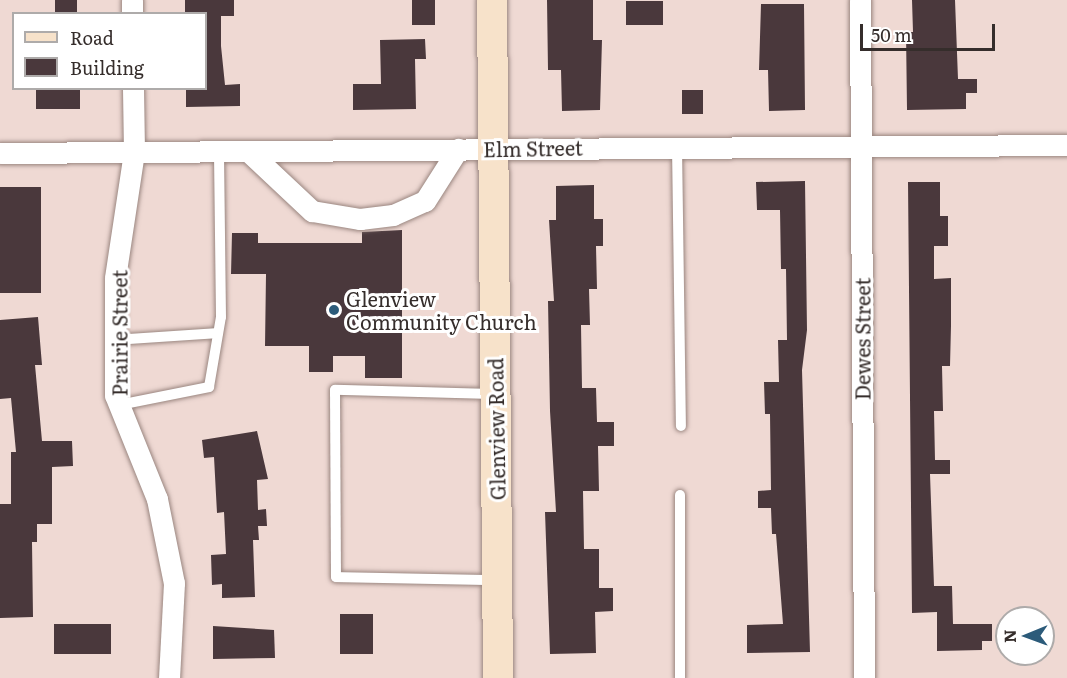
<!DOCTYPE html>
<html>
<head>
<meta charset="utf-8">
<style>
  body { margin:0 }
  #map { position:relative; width:1067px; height:678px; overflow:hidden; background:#efd9d3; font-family:Literata,serif }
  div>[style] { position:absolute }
  .building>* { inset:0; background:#4a383c; transform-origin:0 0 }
  .roads { filter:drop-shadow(0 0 2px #9a8680) drop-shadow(0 0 2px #9a8680) }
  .service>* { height:10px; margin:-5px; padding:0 5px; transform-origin:5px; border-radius:5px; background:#fff }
  .minor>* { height:21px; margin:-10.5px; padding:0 10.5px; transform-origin:10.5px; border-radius:10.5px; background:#fff }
  .secondary>* { height:30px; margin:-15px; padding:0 15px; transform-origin:15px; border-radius:15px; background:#f7e2ca }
  .dots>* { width:16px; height:16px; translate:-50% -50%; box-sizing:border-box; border:3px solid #fff; border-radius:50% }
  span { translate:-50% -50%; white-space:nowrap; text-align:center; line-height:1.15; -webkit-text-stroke:6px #fff; paint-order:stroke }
  .street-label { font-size:20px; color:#352d2b }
  .poi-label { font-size:20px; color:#352d2b }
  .left { translate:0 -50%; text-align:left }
  .legend { position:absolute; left:12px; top:12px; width:195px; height:78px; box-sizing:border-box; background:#fff; border:2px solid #aeabaa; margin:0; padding:8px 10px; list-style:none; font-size:18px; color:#352d2b }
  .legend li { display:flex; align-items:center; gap:12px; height:30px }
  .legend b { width:30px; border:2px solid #aeabaa }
  .north { position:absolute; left:995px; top:606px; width:60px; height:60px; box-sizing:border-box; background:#fff; border:2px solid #aeabaa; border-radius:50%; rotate:269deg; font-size:16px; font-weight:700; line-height:24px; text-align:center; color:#352d2b }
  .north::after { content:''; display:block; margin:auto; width:21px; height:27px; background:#2c5b7a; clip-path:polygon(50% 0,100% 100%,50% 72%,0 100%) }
  .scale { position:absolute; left:860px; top:24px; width:135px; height:27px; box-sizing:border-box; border:3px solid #352d2b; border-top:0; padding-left:8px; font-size:18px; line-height:21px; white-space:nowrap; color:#352d2b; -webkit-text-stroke:4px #fff; paint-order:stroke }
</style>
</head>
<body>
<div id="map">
  <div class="building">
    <div style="left:55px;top:0;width:22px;height:14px"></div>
    <div style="clip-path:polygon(185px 0,234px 0,234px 16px,221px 16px,221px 46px,225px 85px,240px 84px,240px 106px,186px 107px,186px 88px,206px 88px,206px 14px,185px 14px)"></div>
    <div style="left:412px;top:0;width:23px;height:25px"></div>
    <div style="clip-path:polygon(547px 0,593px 0,593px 40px,602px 40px,600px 110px,562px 111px,561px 70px,548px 70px)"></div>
    <div style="clip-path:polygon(912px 0,955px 0,958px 79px,977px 79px,977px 93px,966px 93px,966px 109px,907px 110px,906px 32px,913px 32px)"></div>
    <div style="left:663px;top:1px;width:24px;height:37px;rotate:90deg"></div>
    <div style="clip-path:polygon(761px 4px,804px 4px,805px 110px,769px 111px,768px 70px,759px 70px)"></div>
    <div style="clip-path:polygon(425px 39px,426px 59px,415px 59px,416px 109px,353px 110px,353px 84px,381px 84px,380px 40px)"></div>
    <div style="left:36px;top:88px;width:44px;height:21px"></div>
    <div style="left:682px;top:90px;width:21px;height:24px"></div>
    <div style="clip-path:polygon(805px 181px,807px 330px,802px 370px,810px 652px,747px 653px,747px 625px,783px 624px,776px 534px,772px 534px,771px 508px,758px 508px,758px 491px,771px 490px,770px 414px,765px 414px,764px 382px,779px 382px,778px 340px,787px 340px,786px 269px,781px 269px,780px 210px,757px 210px,756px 182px)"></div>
    <div style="clip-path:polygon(908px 182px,940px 182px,940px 216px,948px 216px,948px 246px,934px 246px,934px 279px,951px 278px,951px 326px,950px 366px,942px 366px,943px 411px,934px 411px,935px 460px,950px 460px,950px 474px,930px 474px,934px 586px,952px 586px,953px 624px,992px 624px,992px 641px,982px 641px,982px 650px,937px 651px,937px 612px,912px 613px)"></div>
    <div style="clip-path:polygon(594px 185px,594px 219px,603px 219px,603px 246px,596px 246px,597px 289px,589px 289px,590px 325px,581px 325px,582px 388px,596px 388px,597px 422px,614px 422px,614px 446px,598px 446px,599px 491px,583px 491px,584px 549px,599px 549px,599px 588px,613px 588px,613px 611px,595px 612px,596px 653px,550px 654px,545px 512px,556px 512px,550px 411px,548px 301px,554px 301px,549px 220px,556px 220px,556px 186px)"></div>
    <div style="left:0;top:187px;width:41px;height:106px"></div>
    <div style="clip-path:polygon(402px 230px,402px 378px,365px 378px,365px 356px,333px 356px,333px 372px,309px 372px,309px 346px,265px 346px,266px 274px,231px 274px,232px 233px,258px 233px,258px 243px,362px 243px,362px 232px)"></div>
    <div style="clip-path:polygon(38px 317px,42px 365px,35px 365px,42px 441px,72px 441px,73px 466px,52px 467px,52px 524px,37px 524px,37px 542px,32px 542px,33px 617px,0 618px,0 504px,11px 504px,11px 452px,16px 452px,11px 398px,0 399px,0 320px)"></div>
    <div style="clip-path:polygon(257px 431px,268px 479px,257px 480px,258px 510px,266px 509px,267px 526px,258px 526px,259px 540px,253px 540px,255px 597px,222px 598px,222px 584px,212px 585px,211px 555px,226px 554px,224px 512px,217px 513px,214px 457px,204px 458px,202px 440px)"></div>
    <div style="left:340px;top:614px;width:33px;height:40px"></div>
    <div style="left:54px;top:624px;width:57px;height:30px"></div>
    <div style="clip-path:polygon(213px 626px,274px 630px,275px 658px,213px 659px)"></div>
  </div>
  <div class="roads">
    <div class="service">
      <div style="left:677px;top:146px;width:280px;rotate:89.2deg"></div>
      <div style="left:115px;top:340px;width:103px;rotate:-3.9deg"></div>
      <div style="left:493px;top:394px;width:158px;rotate:-178.5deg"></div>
      <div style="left:335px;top:390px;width:187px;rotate:89.7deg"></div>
      <div style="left:336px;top:577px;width:158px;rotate:1.1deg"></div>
      <div style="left:119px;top:405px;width:92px;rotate:-11.3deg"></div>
      <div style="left:209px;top:387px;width:71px;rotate:-80.3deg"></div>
      <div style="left:221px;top:317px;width:166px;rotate:-90.7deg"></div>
      <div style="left:680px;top:495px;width:183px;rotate:90deg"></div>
    </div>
    <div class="minor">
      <div style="left:132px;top:0;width:14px;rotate:90deg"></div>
      <div style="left:860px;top:0;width:678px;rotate:89.66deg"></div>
      <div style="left:133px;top:88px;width:64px;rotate:89.1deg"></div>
      <div style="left:134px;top:152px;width:127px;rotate:98.6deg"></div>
      <div style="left:115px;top:278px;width:117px;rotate:90deg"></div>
      <div style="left:115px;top:395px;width:112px;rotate:68deg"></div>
      <div style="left:157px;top:499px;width:86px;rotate:78.6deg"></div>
      <div style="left:174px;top:583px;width:95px;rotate:93deg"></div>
      <div style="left:248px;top:151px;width:88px;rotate:43.2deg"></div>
      <div style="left:312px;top:211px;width:49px;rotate:9.5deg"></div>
      <div style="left:360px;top:219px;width:33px;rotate:-7deg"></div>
      <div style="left:393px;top:215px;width:35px;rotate:-24deg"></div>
      <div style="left:425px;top:201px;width:62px;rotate:-57.6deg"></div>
      <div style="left:0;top:153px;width:1067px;rotate:-0.43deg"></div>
    </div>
    <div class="secondary">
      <div style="left:492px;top:0;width:678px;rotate:89.49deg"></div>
    </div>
  </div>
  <div class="dots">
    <div style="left:334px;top:310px;background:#2c5b7a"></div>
  </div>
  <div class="street-label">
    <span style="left:533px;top:148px;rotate:-1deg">Elm Street</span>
    <span style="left:119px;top:333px;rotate:-90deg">Prairie Street</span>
    <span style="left:862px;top:339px;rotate:-90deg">Dewes Street</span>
    <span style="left:496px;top:429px;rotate:-91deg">Glenview Road</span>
  </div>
  <div class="poi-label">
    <span class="left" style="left:346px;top:310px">Glenview<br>Community Church</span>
  </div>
  <ul class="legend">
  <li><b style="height:8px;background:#f7e2ca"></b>Road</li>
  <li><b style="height:16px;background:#4a383c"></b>Building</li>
  </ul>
  <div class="north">N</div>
  <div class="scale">50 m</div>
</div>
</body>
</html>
